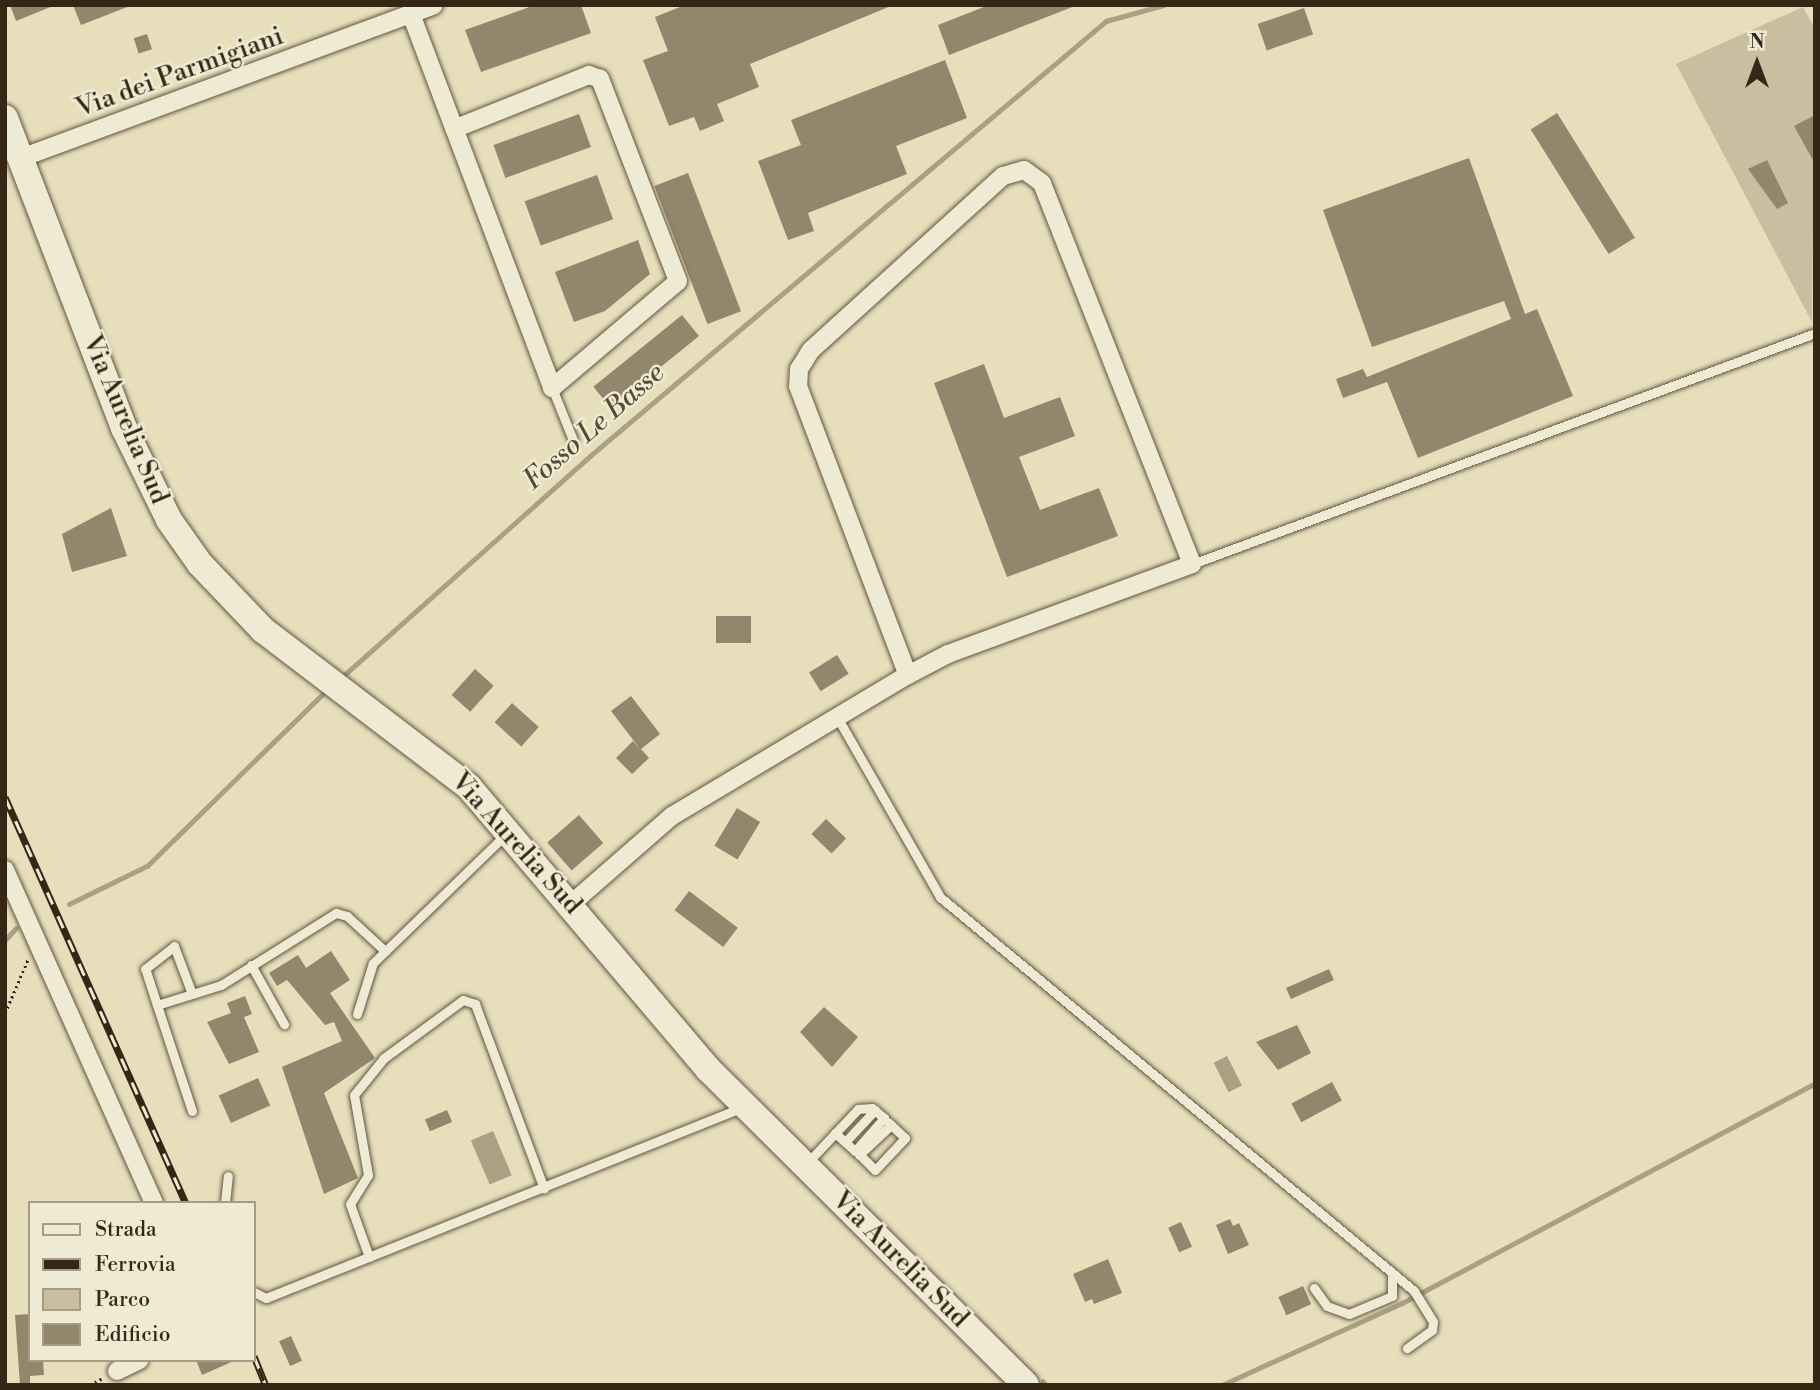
<!DOCTYPE html>
<html>
<head>
<meta charset="utf-8">
<style>
  body { margin:0 }
  #map { position:relative; width:1820px; height:1390px; overflow:hidden; background:#e7debc; font-family:"Libre Bodoni",serif }
  div>[style] { position:absolute }
  .green>* { inset:0; background:#c9bfa0 }
  .water>* { inset:0; background:#aaa083; transform-origin:0 0 }
  .stream>* { height:4.5px; margin:-2.25px; padding:0 2.25px; transform-origin:2.25px; border-radius:2.25px; background:#aaa083 }
  .building>* { inset:0; background:#92866c; transform-origin:0 0 }
  .path>* { height:2.5px; margin-top:-1.25px; transform-origin:0; background:repeating-linear-gradient(90deg,#352715 0 2px,transparent 0 5.5px) }
  .roads { filter:drop-shadow(0 0 2px #62553f) drop-shadow(0 0 2px #62553f) }
  .service>* { height:9px; margin:-4.5px; padding:0 4.5px; transform-origin:4.5px; border-radius:4.5px; background:#efead3 }
  .minor>* { height:18px; margin:-9px; padding:0 9px; transform-origin:9px; border-radius:9px; background:#efead3 }
  .secondary>* { height:26px; margin:-13px; padding:0 13px; transform-origin:13px; border-radius:13px; background:#efead3 }
  .rail>* { height:7px; margin-top:-3.5px; transform-origin:0; background:repeating-linear-gradient(90deg,#efead3 0 13px,#352715 0 26px); box-sizing:border-box; border-block:2px solid #352715 }
  span { translate:-50% -50%; white-space:nowrap; text-align:center; line-height:1.15; -webkit-text-stroke:5px #efead3; paint-order:stroke }
  .street-label { font-size:26px; color:#352715 }
  .water-label { font-size:28px; color:#584b36; font-style:italic }
  .frame { position:absolute; inset:0; border:7px solid #352715; pointer-events:none }
  .legend { position:absolute; left:28px; top:1201px; width:228px; height:161px; box-sizing:border-box; background:#efead3; border:2px solid #a59c87; margin:0; padding:9px 12px; list-style:none; font-size:21px; color:#352715 }
  .legend li { display:flex; align-items:center; gap:14px; height:35px }
  .legend b { width:35px; border:2px solid #a59c87 }
  .north { position:absolute; left:1722px; top:28px; width:70px; height:70px; -webkit-text-stroke:5px #efead3; paint-order:stroke; rotate:0deg; font-size:19px; font-weight:700; line-height:28px; text-align:center; color:#352715 }
  .north::after { content:''; display:block; margin:auto; width:24px; height:32px; background:#352715; clip-path:polygon(50% 0,100% 100%,50% 72%,0 100%) }
</style>
</head>
<body>
<div id="map">
  <div class="green">
    <div style="clip-path:polygon(1803px 7px,1815px 29px,1812px 322px,1676px 64px)"></div>
  </div>
  <div class="water">
    <div style="left:1227px;top:1056px;width:33px;height:15px;rotate:63deg"></div>
    <div style="left:493px;top:1131px;width:48px;height:24px;rotate:67deg"></div>
  </div>
  <div class="stream">
    <div style="left:341px;top:678px;width:334px;rotate:-41.7deg"></div>
    <div style="left:590px;top:456px;width:675px;rotate:-40.13deg"></div>
    <div style="left:1106px;top:21px;width:60px;rotate:-15.4deg"></div>
    <div style="left:69px;top:904px;width:87px;rotate:-26deg"></div>
    <div style="left:147px;top:866px;width:250px;rotate:-44.4deg"></div>
    <div style="left:5px;top:940px;width:16px;rotate:-47deg"></div>
    <div style="left:1043px;top:1381px;width:5px;rotate:53deg"></div>
    <div style="left:1222px;top:1385px;width:198px;rotate:-24.5deg"></div>
    <div style="left:1402px;top:1303px;width:468px;rotate:-28deg"></div>
  </div>
  <div class="building">
    <div style="clip-path:polygon(10px 5px,53px 5px,53px 6px,16px 21px)"></div>
    <div style="clip-path:polygon(73px 5px,130px 5px,130px 6px,81px 25px)"></div>
    <div style="clip-path:polygon(535px 5px,581px 5px,591px 33px,481px 72px,465px 30px)"></div>
    <div style="clip-path:polygon(685px 5px,891px 5px,891px 6px,750px 64px,759px 87px,717px 104px,724px 121px,700px 131px,694px 117px,669px 126px,643px 60px,668px 51px,655px 17px)"></div>
    <div style="clip-path:polygon(989px 5px,1075px 5px,1075px 6px,949px 55px,938px 25px)"></div>
    <div style="left:1304px;top:8px;width:28px;height:49px;rotate:71deg"></div>
    <div style="left:147px;top:34px;width:16px;height:14px;rotate:72deg"></div>
    <div style="clip-path:polygon(945px 60px,967px 118px,896px 146px,907px 174px,808px 213px,814px 231px,788px 240px,758px 161px,801px 145px,791px 120px)"></div>
    <div style="left:1557px;top:113px;width:147px;height:31px;rotate:58deg"></div>
    <div style="left:579px;top:114px;width:35px;height:91px;rotate:70deg"></div>
    <div style="clip-path:polygon(1815px 115px,1815px 164px,1794px 126px)"></div>
    <div style="clip-path:polygon(1469px 158px,1525px 314px,1537px 309px,1573px 396px,1418px 458px,1387px 382px,1343px 398px,1336px 379px,1363px 369px,1367px 377px,1511px 319px,1504px 301px,1372px 347px,1323px 210px)"></div>
    <div style="clip-path:polygon(1767px 160px,1788px 203px,1777px 209px,1748px 169px)"></div>
    <div style="left:688px;top:173px;width:148px;height:36px;rotate:69deg"></div>
    <div style="left:597px;top:175px;width:47px;height:77px;rotate:70deg"></div>
    <div style="clip-path:polygon(638px 240px,650px 274px,605px 311px,574px 322px,555px 272px)"></div>
    <div style="left:682px;top:315px;width:27px;height:114px;rotate:51deg"></div>
    <div style="clip-path:polygon(984px 364px,1004px 418px,1060px 397px,1075px 436px,1019px 457px,1040px 510px,1099px 488px,1118px 536px,1007px 577px,934px 383px)"></div>
    <div style="clip-path:polygon(111px 508px,127px 556px,72px 572px,62px 534px)"></div>
    <div style="left:716px;top:616px;width:35px;height:27px"></div>
    <div style="left:837px;top:655px;width:22px;height:33px;rotate:58deg"></div>
    <div style="left:475px;top:669px;width:25px;height:35px;rotate:42deg"></div>
    <div style="clip-path:polygon(631px 696px,660px 734px,641px 749px,649px 758px,632px 774px,616px 758px,633px 741px,640px 749px,611px 711px)"></div>
    <div style="left:512px;top:703px;width:36px;height:26px;rotate:42deg"></div>
    <div style="left:737px;top:808px;width:27px;height:44px;rotate:31deg"></div>
    <div style="left:579px;top:815px;width:37px;height:42px;rotate:49deg"></div>
    <div style="left:826px;top:819px;width:28px;height:21px;rotate:44deg"></div>
    <div style="left:689px;top:891px;width:61px;height:24px;rotate:37deg"></div>
    <div style="clip-path:polygon(331px 951px,350px 980px,330px 993px,375px 1058px,324px 1093px,358px 1178px,324px 1194px,282px 1067px,342px 1041px,334px 1022px,325px 1025px,287px 980px,277px 986px,269px 973px,298px 955px,306px 968px)"></div>
    <div style="left:1329px;top:969px;width:12px;height:47px;rotate:66deg"></div>
    <div style="clip-path:polygon(245px 996px,252px 1014px,244px 1017px,259px 1052px,229px 1064px,207px 1022px,231px 1013px,227px 1003px)"></div>
    <div style="clip-path:polygon(824px 1007px,858px 1037px,832px 1067px,800px 1032px)"></div>
    <div style="clip-path:polygon(1297px 1025px,1311px 1053px,1278px 1070px,1256px 1042px)"></div>
    <div style="left:258px;top:1078px;width:30px;height:43px;rotate:66deg"></div>
    <div style="left:1332px;top:1082px;width:21px;height:46px;rotate:62deg"></div>
    <div style="left:447px;top:1110px;width:13px;height:24px;rotate:67deg"></div>
    <div style="clip-path:polygon(1230px 1219px,1233px 1226px,1239px 1223px,1249px 1245px,1228px 1254px,1216px 1225px)"></div>
    <div style="left:1181px;top:1222px;width:27px;height:14px;rotate:66deg"></div>
    <div style="clip-path:polygon(1108px 1259px,1122px 1293px,1094px 1304px,1092px 1299px,1085px 1302px,1073px 1274px)"></div>
    <div style="left:1303px;top:1286px;width:20px;height:27px;rotate:66deg"></div>
    <div style="clip-path:polygon(30px 1314px,30px 1360px,43px 1360px,44px 1375px,30px 1376px,30px 1385px,20px 1385px,15px 1315px)"></div>
    <div style="left:291px;top:1336px;width:27px;height:13px;rotate:66deg"></div>
    <div style="clip-path:polygon(196px 1360px,236px 1360px,202px 1375px)"></div>
  </div>
  <div class="path">
    <div style="left:5px;top:1013px;width:59px;rotate:-66.9deg"></div>
    <div style="left:90px;top:1385px;width:13px;rotate:-29deg"></div>
  </div>
  <div class="roads">
    <div class="service">
      <div style="left:552px;top:388px;width:56px;rotate:68deg"></div>
      <div style="left:1192px;top:564px;width:664px;rotate:-20.34deg"></div>
      <div style="left:837px;top:717px;width:207px;rotate:60.2deg"></div>
      <div style="left:940px;top:897px;width:616px;rotate:39.73deg"></div>
      <div style="left:1414px;top:1291px;width:36px;rotate:58deg"></div>
      <div style="left:1433px;top:1322px;width:8px;rotate:97deg"></div>
      <div style="left:1432px;top:1330px;width:31px;rotate:144deg"></div>
      <div style="left:251px;top:965px;width:68px;rotate:60.8deg"></div>
      <div style="left:157px;top:1005px;width:38px;rotate:-108deg"></div>
      <div style="left:145px;top:969px;width:37px;rotate:-38deg"></div>
      <div style="left:174px;top:946px;width:51px;rotate:69.4deg"></div>
      <div style="left:357px;top:1014px;width:53px;rotate:-72.6deg"></div>
      <div style="left:373px;top:963px;width:185px;rotate:-44.1deg"></div>
      <div style="left:192px;top:1111px;width:112px;rotate:-108.3deg"></div>
      <div style="left:157px;top:1005px;width:67px;rotate:-17.4deg"></div>
      <div style="left:221px;top:985px;width:136px;rotate:-32.1deg"></div>
      <div style="left:336px;top:913px;width:11px;rotate:15deg"></div>
      <div style="left:347px;top:916px;width:52px;rotate:42.6deg"></div>
      <div style="left:845px;top:1142px;width:44px;rotate:-46.8deg"></div>
      <div style="left:859px;top:1155px;width:44px;rotate:-43.2deg"></div>
      <div style="left:891px;top:1125px;width:4px;rotate:-135deg"></div>
      <div style="left:862px;top:1157px;width:18px;rotate:45deg"></div>
      <div style="left:875px;top:1170px;width:44px;rotate:-46.8deg"></div>
      <div style="left:905px;top:1138px;width:19px;rotate:-137deg"></div>
      <div style="left:808px;top:1162px;width:73px;rotate:-46.7deg"></div>
      <div style="left:858px;top:1109px;width:14px;rotate:-4deg"></div>
      <div style="left:872px;top:1108px;width:16px;rotate:40deg"></div>
      <div style="left:884px;top:1118px;width:44px;rotate:131.3deg"></div>
      <div style="left:855px;top:1151px;width:27px;rotate:-138deg"></div>
      <div style="left:225px;top:1203px;width:27px;rotate:-84deg"></div>
      <div style="left:369px;top:1257px;width:56px;rotate:-109.7deg"></div>
      <div style="left:350px;top:1204px;width:34px;rotate:-58deg"></div>
      <div style="left:368px;top:1175px;width:81px;rotate:-99.9deg"></div>
      <div style="left:354px;top:1095px;width:48px;rotate:-51deg"></div>
      <div style="left:384px;top:1058px;width:98px;rotate:-36.3deg"></div>
      <div style="left:463px;top:1000px;width:13px;rotate:18deg"></div>
      <div style="left:475px;top:1004px;width:197px;rotate:69.5deg"></div>
      <div style="left:1314px;top:1288px;width:22px;rotate:54deg"></div>
      <div style="left:1327px;top:1306px;width:23px;rotate:20deg"></div>
      <div style="left:1349px;top:1314px;width:47px;rotate:-22.7deg"></div>
      <div style="left:1392px;top:1296px;width:20px;rotate:-90deg"></div>
      <div style="left:254px;top:1292px;width:13px;rotate:27deg"></div>
      <div style="left:266px;top:1298px;width:514px;rotate:-21.82deg"></div>
    </div>
    <div class="minor">
      <div style="left:411px;top:14px;width:400px;rotate:69.3deg"></div>
      <div style="left:552px;top:388px;width:165px;rotate:-40.3deg"></div>
      <div style="left:678px;top:281px;width:217px;rotate:-111.1deg"></div>
      <div style="left:600px;top:79px;width:12px;rotate:-160deg"></div>
      <div style="left:589px;top:75px;width:145px;rotate:158.2deg"></div>
      <div style="left:21px;top:158px;width:440px;rotate:-20.3deg"></div>
      <div style="left:5px;top:870px;width:365px;rotate:65.9deg"></div>
      <div style="left:571px;top:904px;width:134px;rotate:-41.1deg"></div>
      <div style="left:672px;top:816px;width:275px;rotate:-30.9deg"></div>
      <div style="left:908px;top:675px;width:45px;rotate:-27.7deg"></div>
      <div style="left:948px;top:654px;width:260px;rotate:-20.2deg"></div>
      <div style="left:1192px;top:564px;width:409px;rotate:-111.5deg"></div>
      <div style="left:1042px;top:183px;width:22px;rotate:-144deg"></div>
      <div style="left:1024px;top:170px;width:22px;rotate:164deg"></div>
      <div style="left:1003px;top:176px;width:259px;rotate:137.8deg"></div>
      <div style="left:811px;top:350px;width:22px;rotate:122deg"></div>
      <div style="left:799px;top:369px;width:17px;rotate:93deg"></div>
      <div style="left:798px;top:386px;width:309px;rotate:69.2deg"></div>
      <div style="left:117px;top:1371px;width:25px;rotate:-26deg"></div>
    </div>
    <div class="secondary">
      <div style="left:5px;top:118px;width:332px;rotate:69deg"></div>
      <div style="left:124px;top:428px;width:102px;rotate:63.9deg"></div>
      <div style="left:169px;top:520px;width:54px;rotate:54.8deg"></div>
      <div style="left:200px;top:564px;width:91px;rotate:46.3deg"></div>
      <div style="left:263px;top:630px;width:259px;rotate:37.3deg"></div>
      <div style="left:469px;top:787px;width:370px;rotate:49.7deg"></div>
      <div style="left:708px;top:1069px;width:448px;rotate:44.8deg"></div>
    </div>
  </div>
  <div class="rail">
    <div style="left:5px;top:797px;width:445px;rotate:66deg"></div>
    <div style="left:254px;top:1356px;width:31px;rotate:68deg"></div>
  </div>
  <div class="street-label">
    <span style="left:180px;top:73px;rotate:-20deg">Via dei Parmigiani</span>
    <span style="left:125px;top:420px;rotate:67deg">Via Aurelia Sud</span>
    <span style="left:516px;top:844px;rotate:48deg">Via Aurelia Sud</span>
    <span style="left:900px;top:1260px;rotate:45deg">Via Aurelia Sud</span>
  </div>
  <div class="water-label">
    <span style="left:594px;top:427px;rotate:-41deg">Fosso Le Basse</span>
  </div>
  <div class="frame"></div>
  <ul class="legend">
  <li><b style="height:9px;background:#efead3"></b>Strada</li>
  <li><b style="height:9px;background:#352715"></b>Ferrovia</li>
  <li><b style="height:19px;background:#c9bfa0"></b>Parco</li>
  <li><b style="height:19px;background:#92866c"></b>Edificio</li>
  </ul>
  <div class="north">N</div>
</div>
</body>
</html>
